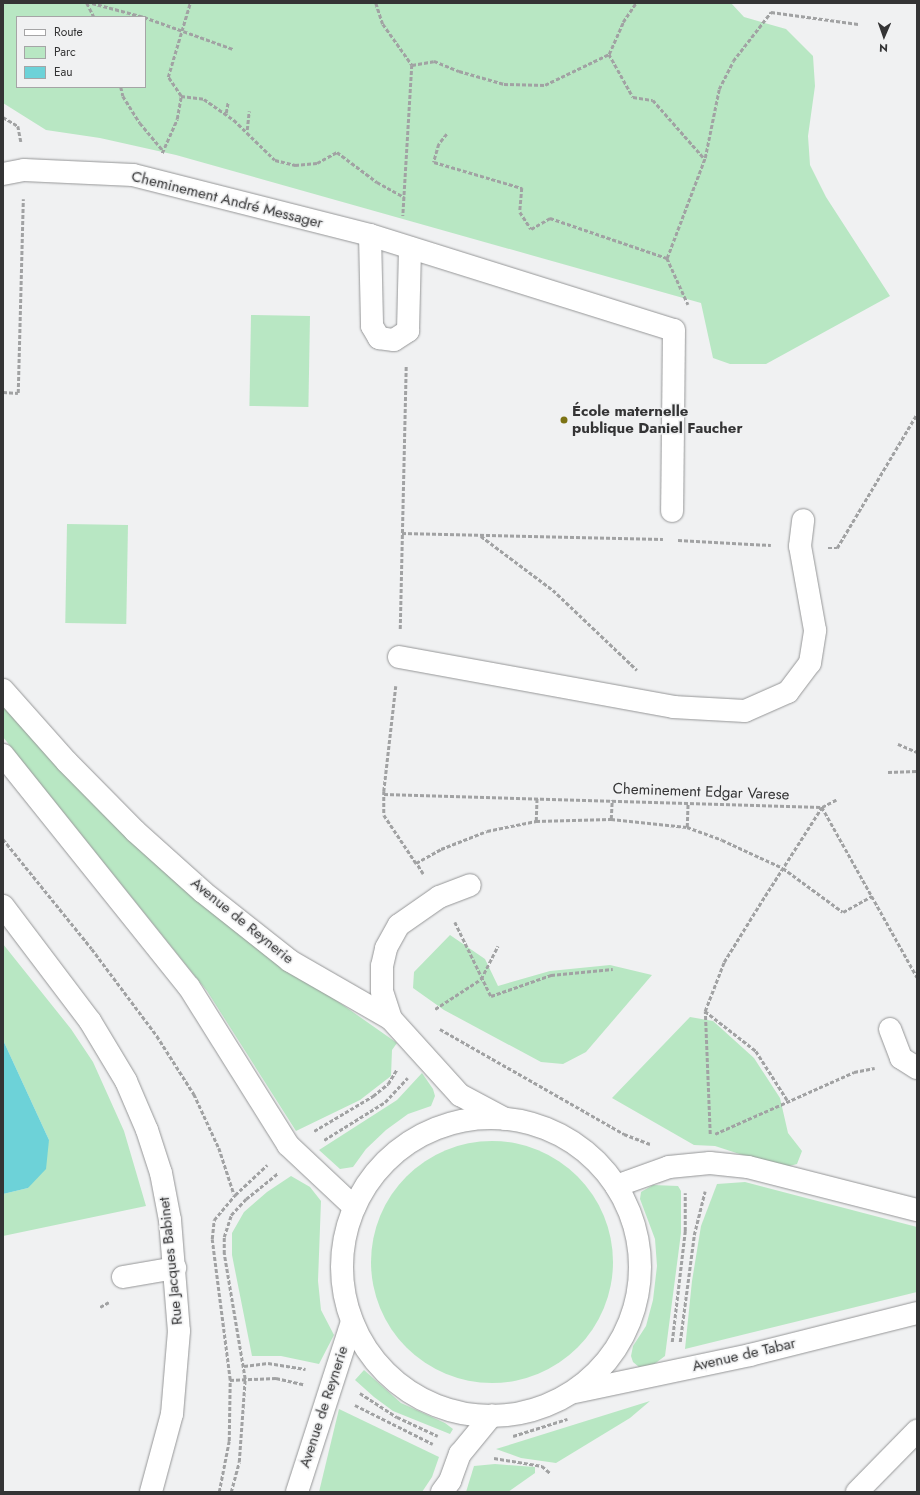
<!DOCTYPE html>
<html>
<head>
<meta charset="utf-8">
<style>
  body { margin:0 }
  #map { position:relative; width:920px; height:1495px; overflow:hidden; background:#f0f1f2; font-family:Jost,sans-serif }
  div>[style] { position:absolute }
  .green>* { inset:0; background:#b8e7c3; transform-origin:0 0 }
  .round { border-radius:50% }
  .water>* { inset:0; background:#6dd2d8 }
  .path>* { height:2.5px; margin-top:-1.25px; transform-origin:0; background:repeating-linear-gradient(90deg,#a1a2a3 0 4px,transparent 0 6px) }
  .roads { filter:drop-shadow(0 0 1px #959697) drop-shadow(0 0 1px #959697) }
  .minor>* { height:22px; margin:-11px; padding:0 11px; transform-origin:11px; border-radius:11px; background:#fff }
  .major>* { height:22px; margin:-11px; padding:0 11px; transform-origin:11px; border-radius:11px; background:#fff }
  .major>.ring { margin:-11px; padding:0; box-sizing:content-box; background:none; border:22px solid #fff; border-radius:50% }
  .dots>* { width:11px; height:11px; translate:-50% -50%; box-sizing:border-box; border:2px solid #f0f1f2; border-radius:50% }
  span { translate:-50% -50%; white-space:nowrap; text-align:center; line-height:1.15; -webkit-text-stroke:3px #f0f1f2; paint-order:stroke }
  .street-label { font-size:15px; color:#343435 }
  .poi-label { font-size:15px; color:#343435; font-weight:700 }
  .left { translate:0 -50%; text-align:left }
  .frame { position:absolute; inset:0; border:4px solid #343435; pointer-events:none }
  .legend { position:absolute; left:16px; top:16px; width:130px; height:72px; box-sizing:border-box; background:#f0f1f2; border:1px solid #a5a5a6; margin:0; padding:5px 7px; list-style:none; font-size:12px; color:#343435 }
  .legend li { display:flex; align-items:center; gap:8px; height:20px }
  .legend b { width:20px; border:1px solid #a5a5a6 }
  .north { position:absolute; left:864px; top:16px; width:40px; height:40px; -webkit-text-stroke:3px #f0f1f2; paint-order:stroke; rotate:182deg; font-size:11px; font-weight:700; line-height:16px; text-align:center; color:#343435 }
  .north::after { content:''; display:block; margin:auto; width:14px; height:18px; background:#343435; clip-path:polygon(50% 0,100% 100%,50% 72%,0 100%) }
</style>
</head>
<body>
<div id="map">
  <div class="green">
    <div style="clip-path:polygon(evenodd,3px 3px,731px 3px,744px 17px,786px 29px,813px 56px,815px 86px,808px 136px,810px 165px,826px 197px,890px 296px,766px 364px,730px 364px,713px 358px,701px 303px,176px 155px,100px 138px,46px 130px,3px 103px,3px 3px,17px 17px,145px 17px,145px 87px,17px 87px,17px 17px)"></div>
    <div style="left:251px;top:315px;width:59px;height:91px;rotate:1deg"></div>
    <div style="left:67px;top:524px;width:61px;height:99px;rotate:1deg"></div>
    <div style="clip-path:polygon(3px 698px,303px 977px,397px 1043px,392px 1050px,391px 1076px,360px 1100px,296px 1131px,207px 991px,3px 737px)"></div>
    <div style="clip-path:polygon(450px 935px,485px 959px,498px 986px,550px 971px,610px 965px,652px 975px,586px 1052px,563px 1064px,541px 1062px,444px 1010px,413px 988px,414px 972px)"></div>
    <div style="clip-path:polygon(3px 944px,71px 1029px,93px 1062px,124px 1131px,146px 1206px,3px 1236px,3px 1194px,28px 1188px,49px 1140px,3px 1040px)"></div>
    <div style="clip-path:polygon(690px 1017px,713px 1021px,754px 1058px,780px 1098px,788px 1133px,802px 1151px,797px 1164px,782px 1168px,715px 1146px,694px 1145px,612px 1098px)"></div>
    <div style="clip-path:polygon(422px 1073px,433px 1089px,435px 1096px,431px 1106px,408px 1114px,386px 1130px,366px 1149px,353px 1167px,340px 1169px,319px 1150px,397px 1100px)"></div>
    <div class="round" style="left:371px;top:1141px;width:242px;height:242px"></div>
    <div style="clip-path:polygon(291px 1176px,310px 1187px,321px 1201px,318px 1281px,321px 1310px,334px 1335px,319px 1364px,281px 1356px,252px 1356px,232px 1255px,232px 1233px,244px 1212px,267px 1192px)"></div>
    <div style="clip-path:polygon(745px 1182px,917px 1227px,917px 1292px,685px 1349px,692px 1281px,701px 1226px,717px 1184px)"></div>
    <div style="clip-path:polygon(653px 1185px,678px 1186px,681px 1191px,681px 1233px,665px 1356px,653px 1365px,639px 1367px,633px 1362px,631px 1356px,633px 1346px,646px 1326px,653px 1300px,657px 1266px,655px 1239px,640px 1199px,641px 1192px)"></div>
    <div style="clip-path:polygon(364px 1370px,401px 1403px,445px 1423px,453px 1429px,450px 1434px,393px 1411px,374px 1397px,355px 1380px)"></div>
    <div style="clip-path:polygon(650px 1401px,630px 1418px,556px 1463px,521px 1458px,496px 1449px)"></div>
    <div style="clip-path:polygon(339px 1409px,439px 1457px,432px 1477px,422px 1492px,319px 1492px)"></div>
    <div style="clip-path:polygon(495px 1464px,535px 1467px,535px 1473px,508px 1492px,466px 1492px,474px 1466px)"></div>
  </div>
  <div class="water">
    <div style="clip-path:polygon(3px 1040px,49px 1140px,46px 1169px,28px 1188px,3px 1194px)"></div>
  </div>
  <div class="path">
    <div style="left:87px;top:3px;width:16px;rotate:63deg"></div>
    <div style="left:92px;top:3px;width:54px;rotate:15.1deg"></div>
    <div style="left:144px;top:17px;width:95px;rotate:19.8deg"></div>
    <div style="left:376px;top:3px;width:22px;rotate:72deg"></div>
    <div style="left:383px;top:24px;width:50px;rotate:54.7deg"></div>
    <div style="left:412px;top:65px;width:151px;rotate:93.4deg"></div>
    <div style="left:609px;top:54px;width:35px;rotate:-66deg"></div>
    <div style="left:623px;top:22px;width:23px;rotate:-56deg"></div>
    <div style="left:412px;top:65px;width:22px;rotate:-10deg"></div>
    <div style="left:434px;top:61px;width:27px;rotate:22deg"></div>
    <div style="left:459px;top:71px;width:47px;rotate:16.1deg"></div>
    <div style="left:504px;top:84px;width:41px;rotate:1.4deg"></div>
    <div style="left:545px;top:85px;width:71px;rotate:-25.8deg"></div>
    <div style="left:609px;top:54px;width:49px;rotate:60.8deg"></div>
    <div style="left:633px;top:97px;width:20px;rotate:9deg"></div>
    <div style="left:653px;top:100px;width:77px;rotate:48.7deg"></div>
    <div style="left:121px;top:87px;width:9px;rotate:77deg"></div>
    <div style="left:123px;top:96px;width:32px;rotate:58deg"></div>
    <div style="left:140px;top:123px;width:35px;rotate:50deg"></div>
    <div style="left:181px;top:96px;width:23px;rotate:-124deg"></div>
    <div style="left:168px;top:77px;width:77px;rotate:-73.4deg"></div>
    <div style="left:226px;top:113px;width:11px;rotate:-80deg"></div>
    <div style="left:3px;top:117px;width:17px;rotate:31deg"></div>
    <div style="left:18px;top:126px;width:16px;rotate:79deg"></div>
    <div style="left:247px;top:130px;width:19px;rotate:-84deg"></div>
    <div style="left:447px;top:134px;width:13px;rotate:129deg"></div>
    <div style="left:439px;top:144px;width:19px;rotate:106deg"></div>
    <div style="left:434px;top:162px;width:92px;rotate:16.5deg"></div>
    <div style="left:522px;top:188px;width:24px;rotate:95deg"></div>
    <div style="left:520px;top:212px;width:20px;rotate:57deg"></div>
    <div style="left:531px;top:229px;width:22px;rotate:-30deg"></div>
    <div style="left:550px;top:218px;width:124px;rotate:18.9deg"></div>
    <div style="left:667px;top:258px;width:51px;rotate:65.5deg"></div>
    <div style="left:162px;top:153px;width:37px;rotate:-66deg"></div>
    <div style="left:177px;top:119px;width:23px;rotate:-80deg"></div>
    <div style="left:181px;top:96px;width:23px;rotate:7deg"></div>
    <div style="left:204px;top:99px;width:37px;rotate:35deg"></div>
    <div style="left:234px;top:120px;width:57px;rotate:44.3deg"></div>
    <div style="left:275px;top:160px;width:21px;rotate:14deg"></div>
    <div style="left:295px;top:165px;width:22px;rotate:-5deg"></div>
    <div style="left:317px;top:163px;width:23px;rotate:-29deg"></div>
    <div style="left:337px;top:152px;width:50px;rotate:36.9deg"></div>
    <div style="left:377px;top:182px;width:31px;rotate:29deg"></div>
    <div style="left:667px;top:258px;width:107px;rotate:-69.2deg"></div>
    <div style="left:705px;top:158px;width:70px;rotate:-78.5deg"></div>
    <div style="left:719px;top:89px;width:31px;rotate:-63deg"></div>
    <div style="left:733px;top:61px;width:62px;rotate:-52.2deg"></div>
    <div style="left:771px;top:12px;width:88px;rotate:7.9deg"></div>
    <div style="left:3px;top:392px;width:15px;rotate:4deg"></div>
    <div style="left:18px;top:393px;width:194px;rotate:-88.5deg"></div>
    <div style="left:402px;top:533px;width:261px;rotate:1.3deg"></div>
    <div style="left:481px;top:536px;width:90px;rotate:36.9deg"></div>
    <div style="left:553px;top:590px;width:116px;rotate:43.6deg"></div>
    <div style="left:678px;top:540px;width:93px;rotate:3.1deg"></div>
    <div style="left:828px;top:548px;width:9px"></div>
    <div style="left:837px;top:548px;width:156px;rotate:-59.2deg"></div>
    <div style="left:400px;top:629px;width:263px;rotate:-88.7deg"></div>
    <div style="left:396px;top:686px;width:106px;rotate:96.5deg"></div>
    <div style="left:384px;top:791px;width:24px;rotate:90deg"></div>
    <div style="left:384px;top:815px;width:58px;rotate:56.3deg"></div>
    <div style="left:898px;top:744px;width:21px;rotate:23deg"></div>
    <div style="left:888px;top:772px;width:29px;rotate:-2deg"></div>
    <div style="left:384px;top:794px;width:438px;rotate:1.7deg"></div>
    <div style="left:822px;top:807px;width:195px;rotate:60.8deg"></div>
    <div style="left:611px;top:819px;width:19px;rotate:-87deg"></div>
    <div style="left:536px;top:821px;width:23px;rotate:-88deg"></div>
    <div style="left:687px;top:827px;width:24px;rotate:-88deg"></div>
    <div style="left:3px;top:839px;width:141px;rotate:51deg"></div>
    <div style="left:92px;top:949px;width:109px;rotate:53.2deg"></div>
    <div style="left:157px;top:1036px;width:69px;rotate:57.5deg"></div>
    <div style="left:194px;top:1094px;width:60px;rotate:65.2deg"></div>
    <div style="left:219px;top:1148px;width:48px;rotate:71.9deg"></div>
    <div style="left:423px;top:874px;width:13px;rotate:-122deg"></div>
    <div style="left:416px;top:863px;width:29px;rotate:-29deg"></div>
    <div style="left:441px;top:849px;width:49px;rotate:-21.4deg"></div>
    <div style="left:487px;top:831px;width:50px;rotate:-11.5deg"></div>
    <div style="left:536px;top:821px;width:75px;rotate:-1.5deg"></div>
    <div style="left:611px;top:819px;width:76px;rotate:6deg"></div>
    <div style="left:687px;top:827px;width:37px;rotate:20deg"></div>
    <div style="left:722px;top:840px;width:67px;rotate:24.7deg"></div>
    <div style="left:783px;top:868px;width:74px;rotate:36.3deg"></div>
    <div style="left:843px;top:912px;width:33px;rotate:-29deg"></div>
    <div style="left:455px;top:922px;width:82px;rotate:64.1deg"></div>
    <div style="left:491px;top:996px;width:64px;rotate:-19.3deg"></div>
    <div style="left:551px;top:975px;width:62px;rotate:-5.5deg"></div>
    <div style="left:435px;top:1009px;width:55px;rotate:-33.1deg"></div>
    <div style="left:481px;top:979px;width:37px;rotate:-63deg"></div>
    <div style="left:705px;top:1011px;width:65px;rotate:38.1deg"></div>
    <div style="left:756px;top:1051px;width:59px;rotate:57.4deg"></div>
    <div style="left:440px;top:1029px;width:212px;rotate:29.7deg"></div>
    <div style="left:624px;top:1134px;width:28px;rotate:21deg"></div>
    <div style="left:314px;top:1131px;width:69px;rotate:-30.7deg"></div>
    <div style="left:373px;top:1096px;width:19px;rotate:-39deg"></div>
    <div style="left:388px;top:1084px;width:17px;rotate:-59deg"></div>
    <div style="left:710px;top:1134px;width:123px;rotate:-92.3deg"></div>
    <div style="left:705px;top:1011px;width:53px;rotate:-68.8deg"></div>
    <div style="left:724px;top:962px;width:78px;rotate:-58.2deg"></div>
    <div style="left:765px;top:896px;width:106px;rotate:-57.4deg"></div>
    <div style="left:822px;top:807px;width:16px;rotate:-27deg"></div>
    <div style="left:715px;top:1134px;width:152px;rotate:-24deg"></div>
    <div style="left:854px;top:1072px;width:21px;rotate:-11deg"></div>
    <div style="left:324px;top:1140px;width:72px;rotate:-31.9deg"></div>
    <div style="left:385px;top:1102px;width:33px;rotate:-47deg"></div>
    <div style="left:100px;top:1307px;width:10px;rotate:-29deg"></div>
    <div style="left:672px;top:1342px;width:112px;rotate:-83.3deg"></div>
    <div style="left:685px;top:1231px;width:38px;rotate:-90deg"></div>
    <div style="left:680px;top:1342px;width:108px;rotate:-82.5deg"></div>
    <div style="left:694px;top:1235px;width:45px;rotate:-76deg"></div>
    <div style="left:244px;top:1366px;width:24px;rotate:-7deg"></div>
    <div style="left:268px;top:1363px;width:38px;rotate:9deg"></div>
    <div style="left:230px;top:1380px;width:46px;rotate:-2.5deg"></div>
    <div style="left:276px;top:1378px;width:28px;rotate:13deg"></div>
    <div style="left:360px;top:1393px;width:44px;rotate:33deg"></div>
    <div style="left:397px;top:1417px;width:45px;rotate:24.9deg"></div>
    <div style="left:355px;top:1405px;width:87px;rotate:26.6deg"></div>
    <div style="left:513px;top:1436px;width:57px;rotate:-17.5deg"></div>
    <div style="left:494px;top:1458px;width:49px;rotate:9.5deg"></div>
    <div style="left:542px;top:1466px;width:11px;rotate:41deg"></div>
    <div style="left:219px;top:1492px;width:52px;rotate:-78.9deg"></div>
    <div style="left:229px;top:1441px;width:61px;rotate:-89.1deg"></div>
    <div style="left:230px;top:1380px;width:142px;rotate:-97.3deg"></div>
    <div style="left:212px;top:1239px;width:19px;rotate:-84deg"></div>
    <div style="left:214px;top:1220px;width:33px;rotate:-50deg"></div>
    <div style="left:235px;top:1195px;width:44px;rotate:-43.2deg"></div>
    <div style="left:231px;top:1492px;width:31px;rotate:-75deg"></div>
    <div style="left:239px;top:1462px;width:83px;rotate:-85.9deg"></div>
    <div style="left:245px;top:1379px;width:127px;rotate:-99.5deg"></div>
    <div style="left:224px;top:1254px;width:17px;rotate:-90deg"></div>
    <div style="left:224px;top:1237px;width:23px;rotate:-72deg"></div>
    <div style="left:231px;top:1215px;width:22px;rotate:-47deg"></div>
    <div style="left:246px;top:1199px;width:41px;rotate:-39.1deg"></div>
  </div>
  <div class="roads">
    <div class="minor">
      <div style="left:3px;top:174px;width:21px;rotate:-11deg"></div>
      <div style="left:24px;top:170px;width:109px;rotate:2.6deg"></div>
      <div style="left:133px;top:175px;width:244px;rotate:14.2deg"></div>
      <div style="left:370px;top:235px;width:318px;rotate:17.4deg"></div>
      <div style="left:674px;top:330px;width:181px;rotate:90.6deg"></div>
      <div style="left:370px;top:235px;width:91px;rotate:88.7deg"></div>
      <div style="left:372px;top:326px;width:14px;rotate:60deg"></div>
      <div style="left:379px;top:338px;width:15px;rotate:8deg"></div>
      <div style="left:394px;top:340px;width:17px;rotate:-33deg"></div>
      <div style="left:408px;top:331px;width:83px;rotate:-88.6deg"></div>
      <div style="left:399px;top:657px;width:279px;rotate:10.3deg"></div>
      <div style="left:673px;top:707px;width:72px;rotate:3.2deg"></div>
      <div style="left:745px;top:711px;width:47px;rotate:-23.8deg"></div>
      <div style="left:788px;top:692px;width:36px;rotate:-53deg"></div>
      <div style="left:810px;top:663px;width:33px;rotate:-81deg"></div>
      <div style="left:815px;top:630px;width:85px;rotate:-100.1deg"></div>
      <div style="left:800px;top:546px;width:26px;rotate:-83deg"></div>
      <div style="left:3px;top:690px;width:96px;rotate:48.4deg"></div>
      <div style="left:67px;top:762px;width:97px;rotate:45.4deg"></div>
      <div style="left:135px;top:831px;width:91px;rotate:41.9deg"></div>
      <div style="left:203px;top:892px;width:111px;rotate:38.4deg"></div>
      <div style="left:290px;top:961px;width:116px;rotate:29.9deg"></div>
      <div style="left:391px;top:1019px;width:103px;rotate:47.8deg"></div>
      <div style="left:460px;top:1095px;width:51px;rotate:28.1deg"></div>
      <div style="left:3px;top:755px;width:297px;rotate:51.3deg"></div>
      <div style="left:189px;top:987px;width:186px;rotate:57.9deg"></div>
      <div style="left:288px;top:1145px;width:91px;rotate:43.2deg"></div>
      <div style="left:3px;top:906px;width:144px;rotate:52.9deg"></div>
      <div style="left:90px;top:1021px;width:70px;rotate:59deg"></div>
      <div style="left:126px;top:1081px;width:53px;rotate:66.8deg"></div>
      <div style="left:147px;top:1130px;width:45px;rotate:72deg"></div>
      <div style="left:161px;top:1173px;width:48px;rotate:79.2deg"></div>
      <div style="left:170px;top:1220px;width:111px;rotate:85.4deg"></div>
      <div style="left:179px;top:1331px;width:83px;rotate:94.8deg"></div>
      <div style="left:172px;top:1414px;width:81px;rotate:105.1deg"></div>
      <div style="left:391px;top:1019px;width:28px;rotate:-108deg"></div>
      <div style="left:382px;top:992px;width:26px;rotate:-90deg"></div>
      <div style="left:382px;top:966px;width:18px;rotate:-77deg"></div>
      <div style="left:386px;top:948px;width:26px;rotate:-61deg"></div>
      <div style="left:399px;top:925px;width:49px;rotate:-35deg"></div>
      <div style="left:439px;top:897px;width:33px;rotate:-21deg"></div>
      <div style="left:890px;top:1029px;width:31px;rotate:69deg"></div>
      <div style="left:901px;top:1058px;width:19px;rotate:32deg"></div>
      <div style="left:123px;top:1277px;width:53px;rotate:-9.8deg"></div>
      <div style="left:857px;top:1492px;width:86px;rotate:-45.5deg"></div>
    </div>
    <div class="major">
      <div class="ring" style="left:342px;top:1118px;width:276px;height:276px"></div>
      <div style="left:616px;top:1186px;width:56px;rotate:-19.7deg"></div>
      <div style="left:669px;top:1167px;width:41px;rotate:-5.6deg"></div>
      <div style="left:710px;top:1163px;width:38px;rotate:6deg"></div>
      <div style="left:748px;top:1167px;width:174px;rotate:14.3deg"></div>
      <div style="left:575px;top:1392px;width:179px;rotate:-11.9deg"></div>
      <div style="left:750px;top:1355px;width:172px;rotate:-14.1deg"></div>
      <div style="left:297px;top:1492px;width:179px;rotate:-72.1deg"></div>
      <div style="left:442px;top:1492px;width:14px;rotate:-54deg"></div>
      <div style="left:450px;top:1481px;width:29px;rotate:-70deg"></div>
      <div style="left:460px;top:1454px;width:50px;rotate:-50.6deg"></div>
    </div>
  </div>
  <div class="dots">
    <div style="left:564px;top:420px;background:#7c7314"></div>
  </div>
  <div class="street-label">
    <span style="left:227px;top:200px;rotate:14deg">Cheminement André Messager</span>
    <span style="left:701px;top:792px;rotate:2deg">Cheminement Edgar Varese</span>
    <span style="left:242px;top:921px;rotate:39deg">Avenue de Reynerie</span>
    <span style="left:171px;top:1261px;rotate:-96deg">Rue Jacques Babinet</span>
    <span style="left:744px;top:1355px;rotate:-13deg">Avenue de Tabar</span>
    <span style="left:324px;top:1407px;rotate:-72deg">Avenue de Reynerie</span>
  </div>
  <div class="poi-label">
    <span class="left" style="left:572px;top:420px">École maternelle<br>publique Daniel Faucher</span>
  </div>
  <div class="frame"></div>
  <ul class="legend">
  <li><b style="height:5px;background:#fff"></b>Route</li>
  <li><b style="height:11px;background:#b8e7c3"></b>Parc</li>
  <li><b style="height:11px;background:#6dd2d8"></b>Eau</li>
  </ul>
  <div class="north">N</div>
</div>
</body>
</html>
